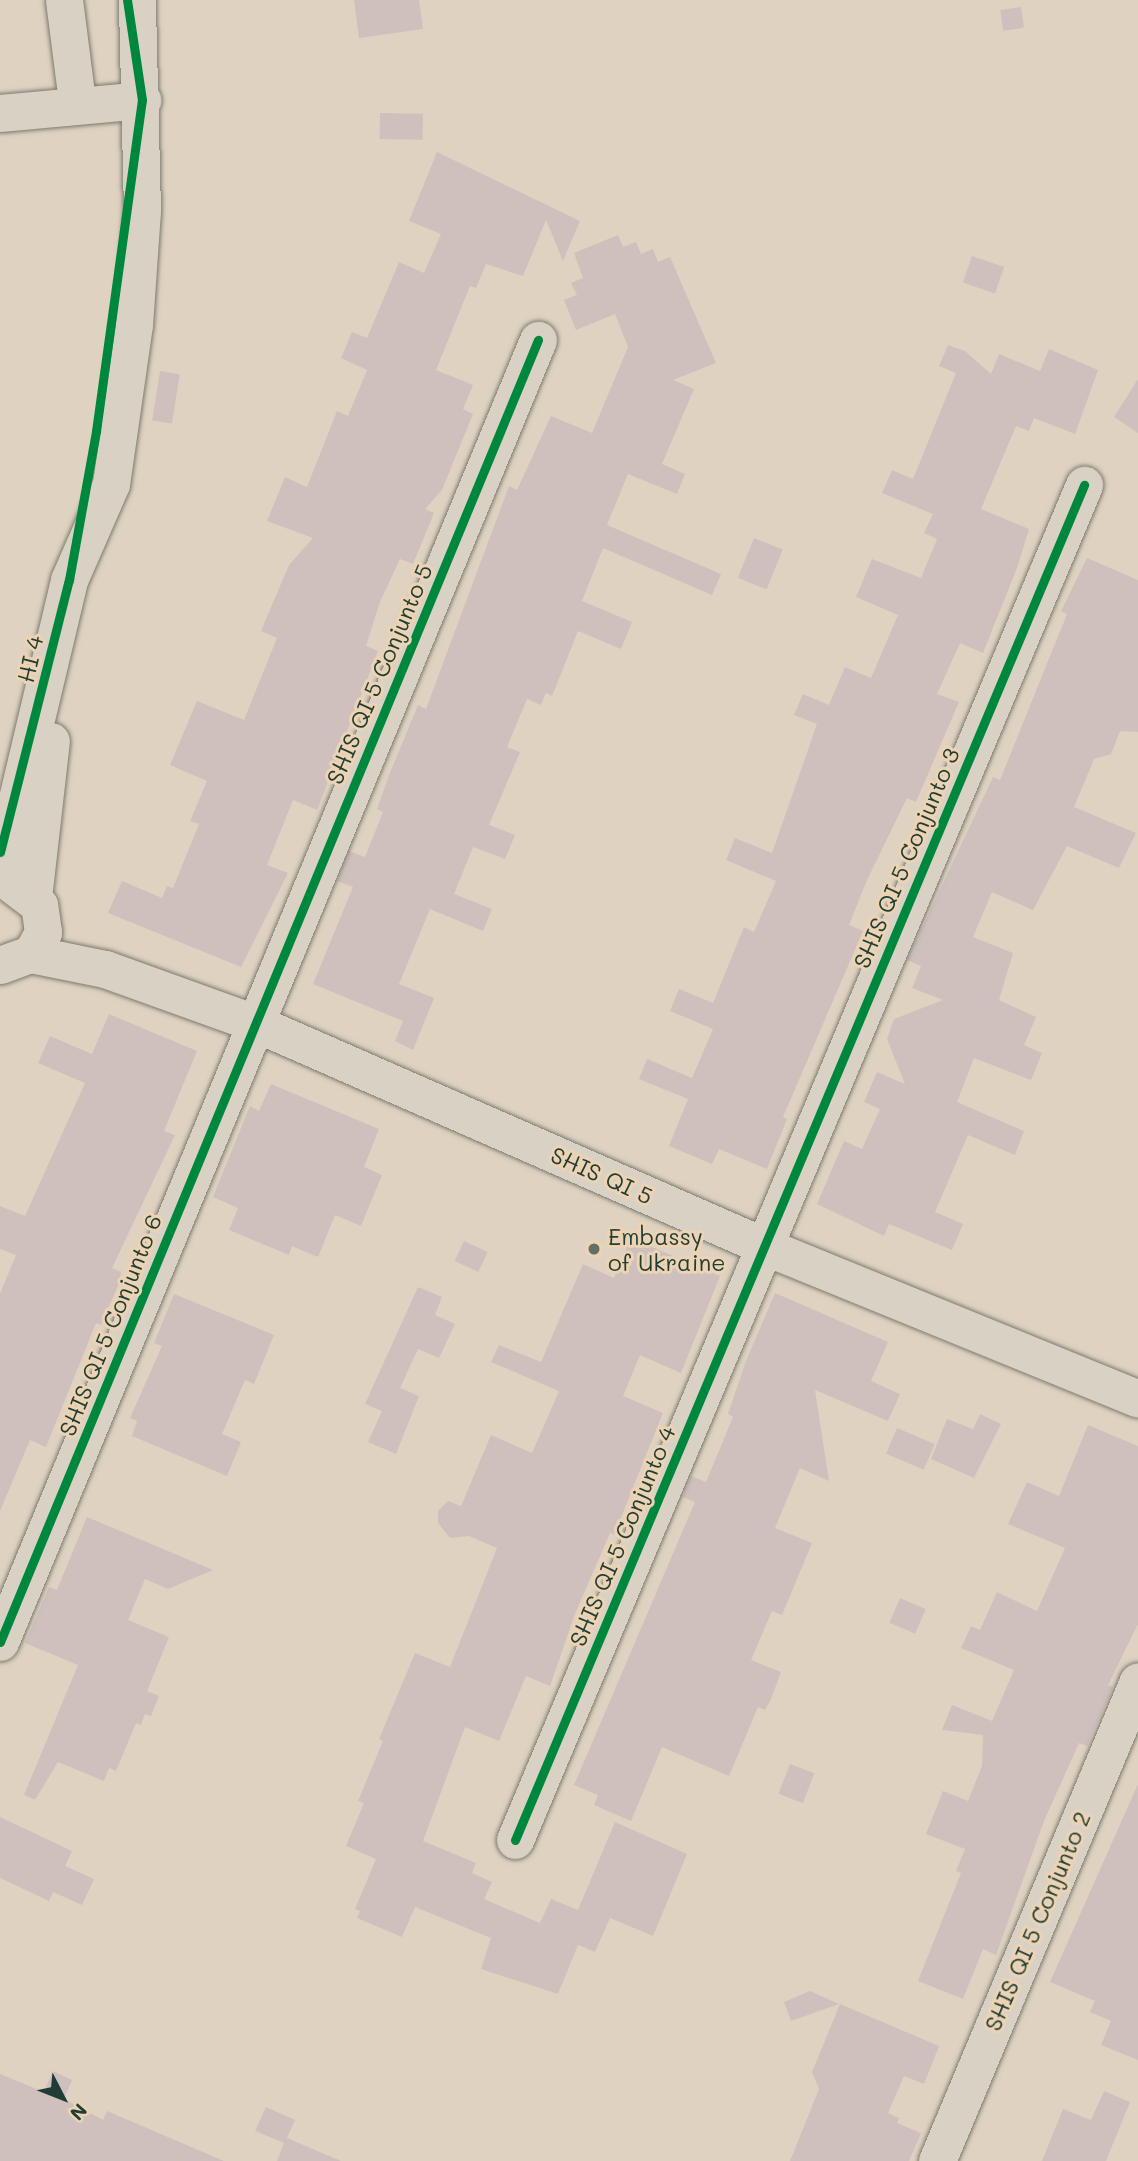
<!DOCTYPE html>
<html>
<head>
<meta charset="utf-8">
<style>
  body { margin:0 }
  #map { position:relative; width:1138px; height:2161px; overflow:hidden; background:#dfd2c0; font-family:Mali,sans-serif }
  div>[style] { position:absolute }
  .building>* { inset:0; background:#cfc0bd; transform-origin:0 0 }
  .roads { filter:drop-shadow(0 0 2px #7b7b71) drop-shadow(0 0 2px #7b7b71) }
  .minor>* { height:37px; margin:-18.5px; padding:0 18.5px; transform-origin:18.5px; border-radius:18.5px; background:#dad1c5 }
  .cycleway>* { height:9px; margin:-4.5px; padding:0 4.5px; transform-origin:4.5px; border-radius:4.5px; background:#00873e }
  .dots>* { width:19px; height:19px; translate:-50% -50%; box-sizing:border-box; border:4px solid #ecd3b3; border-radius:50% }
  span { translate:-50% -50%; white-space:nowrap; text-align:center; line-height:1.15; -webkit-text-stroke:6px #ecd3b3; paint-order:stroke }
  .street-label { font-size:23px; color:#1f3d34 }
  .poi-label { font-size:23px; color:#1f3d34 }
  .left { translate:0 -50%; text-align:left }
  .north { position:absolute; left:28px; top:2063px; width:70px; height:70px; -webkit-text-stroke:5px #ecd3b3; paint-order:stroke; rotate:132deg; font-size:19px; font-weight:700; line-height:28px; text-align:center; color:#1f3d34 }
  .north::after { content:''; display:block; margin:auto; width:24px; height:32px; background:#1f3d34; clip-path:polygon(50% 0,100% 100%,50% 72%,0 100%) }
</style>
</head>
<body>
<div id="map">
  <div class="building">
    <div style="clip-path:polygon(354px 0,419px 0,423px 29px,359px 38px)"></div>
    <div style="left:1021px;top:7px;width:21px;height:21px;rotate:82deg"></div>
    <div style="left:380px;top:113px;width:43px;height:26px;rotate:1deg"></div>
    <div style="clip-path:polygon(437px 152px,580px 221px,563px 261px,546px 220px,523px 276px,486px 264px,476px 288px,470px 286px,436px 370px,473px 385px,463px 409px,473px 414px,442px 490px,425px 509px,434px 513px,413px 564px,400px 559px,380px 602px,366px 646px,378px 651px,317px 810px,293px 800px,267px 865px,288px 873px,241px 967px,108px 913px,122px 881px,162px 898px,167px 886px,173px 888px,199px 824px,190px 821px,207px 781px,170px 765px,197px 701px,244px 720px,277px 638px,261px 631px,289px 565px,313px 538px,267px 521px,285px 477px,307px 487px,337px 411px,348px 416px,367px 370px,341px 358px,352px 332px,367px 338px,399px 262px,424px 273px,441px 234px,409px 221px)"></div>
    <div style="clip-path:polygon(618px 235px,623px 247px,636px 242px,641px 254px,653px 249px,658px 262px,670px 257px,716px 363px,673px 380px,694px 389px,662px 464px,685px 474px,677px 494px,628px 474px,607px 525px,721px 574px,712px 595px,603px 548px,582px 601px,632px 622px,621px 649px,578px 631px,552px 696px,546px 693px,541px 705px,527px 699px,507px 747px,520px 752px,489px 825px,515px 835px,505px 859px,473px 847px,454px 894px,492px 909px,483px 931px,430px 909px,399px 984px,434px 998px,413px 1050px,395px 1041px,403px 1021px,313px 984px,353px 887px,337px 881px,349px 851px,365px 857px,383px 812px,377px 809px,389px 775px,418px 705px,426px 709px,509px 486px,517px 490px,551px 416px,592px 433px,628px 347px,615px 314px,576px 330px,564px 300px,577px 295px,571px 283px,583px 278px,574px 253px)"></div>
    <div style="left:972px;top:256px;width:34px;height:28px;rotate:19deg"></div>
    <div style="clip-path:polygon(948px 345px,965px 351px,991px 374px,999px 354px,1040px 371px,1049px 349px,1098px 370px,1075px 434px,1034px 418px,1029px 431px,1016px 426px,981px 509px,1029px 529px,1017px 568px,983px 653px,960px 643px,937px 694px,959px 702px,916px 802px,907px 798px,867px 880px,849px 925px,863px 931px,783px 1117px,787px 1119px,767px 1169px,719px 1149px,712px 1164px,669px 1146px,688px 1099px,639px 1079px,647px 1059px,692px 1078px,713px 1029px,670px 1011px,679px 989px,713px 1003px,744px 927px,754px 932px,776px 881px,726px 860px,735px 838px,772px 853px,817px 724px,794px 715px,803px 694px,829px 705px,845px 667px,871px 678px,898px 615px,856px 597px,872px 559px,921px 578px,937px 539px,924px 533px,933px 514px,882px 493px,892px 470px,913px 479px,956px 373px,939px 366px)"></div>
    <div style="left:160px;top:371px;width:20px;height:50px;rotate:9deg"></div>
    <div style="clip-path:polygon(1138px 379px,1138px 433px,1114px 417px)"></div>
    <div style="left:754px;top:538px;width:31px;height:43px;rotate:22deg"></div>
    <div style="clip-path:polygon(1087px 558px,1138px 580px,1138px 732px,1120px 731px,1111px 754px,1094px 759px,1074px 807px,1136px 833px,1119px 868px,1067px 846px,1033px 910px,992px 892px,973px 937px,1013px 953px,999px 1000px,1036px 1017px,1024px 1045px,1042px 1053px,1031px 1080px,974px 1058px,957px 1102px,1024px 1131px,1015px 1155px,968px 1135px,935px 1212px,963px 1224px,952px 1250px,889px 1224px,884px 1236px,817px 1204px,844px 1141px,862px 1149px,880px 1109px,864px 1102px,877px 1072px,905px 1084px,887px 1039px,894px 1019px,943px 1000px,912px 988px,921px 966px,907px 960px,993px 777px,1000px 780px,1067px 614px,1061px 611px)"></div>
    <div style="clip-path:polygon(109px 1014px,197px 1051px,164px 1131px,175px 1135px,112px 1268px,121px 1272px,120px 1281px,101px 1325px,96px 1323px,46px 1447px,30px 1440px,0 1511px,0 1294px,16px 1255px,0 1249px,0 1206px,25px 1216px,85px 1083px,38px 1063px,50px 1036px,92px 1054px)"></div>
    <div style="clip-path:polygon(271px 1084px,379px 1129px,364px 1167px,382px 1175px,361px 1226px,335px 1215px,318px 1257px,292px 1246px,289px 1255px,229px 1230px,238px 1208px,213px 1197px,250px 1106px,259px 1111px)"></div>
    <div style="clip-path:polygon(631px 1238px,720px 1276px,681px 1373px,640px 1355px,623px 1396px,663px 1413px,614px 1535px,610px 1533px,575px 1614px,550px 1686px,526px 1676px,499px 1741px,465px 1727px,423px 1841px,476px 1863px,472px 1873px,492px 1882px,484px 1899px,540px 1923px,551px 1899px,578px 1910px,615px 1822px,687px 1854px,653px 1936px,610px 1918px,595px 1952px,578px 1945px,558px 1994px,481px 1969px,491px 1938px,415px 1907px,402px 1937px,357px 1918px,360px 1911px,355px 1909px,376px 1859px,346px 1846px,364px 1803px,358px 1801px,383px 1741px,379px 1739px,415px 1653px,450px 1667px,497px 1548px,469px 1536px,450px 1538px,438px 1523px,438px 1511px,448px 1501px,461px 1506px,491px 1435px,532px 1453px,559px 1391px,491px 1362px,499px 1345px,541px 1362px,583px 1264px,614px 1278px)"></div>
    <div style="left:464px;top:1241px;width:26px;height:22px;rotate:25deg"></div>
    <div style="clip-path:polygon(418px 1287px,442px 1297px,435px 1315px,455px 1324px,439px 1358px,418px 1349px,400px 1388px,419px 1396px,396px 1454px,368px 1442px,382px 1411px,365px 1404px)"></div>
    <div style="clip-path:polygon(775px 1293px,888px 1342px,871px 1381px,900px 1394px,888px 1421px,815px 1390px,829px 1481px,800px 1468px,775px 1528px,812px 1543px,782px 1615px,772px 1611px,751px 1660px,781px 1672px,771px 1699px,765px 1710px,758px 1707px,729px 1776px,662px 1747px,631px 1821px,594px 1805px,598px 1795px,574px 1785px,695px 1502px,683px 1497px,691px 1476px,706px 1482px,733px 1417px,728px 1414px,746px 1361px)"></div>
    <div style="clip-path:polygon(174px 1294px,274px 1335px,254px 1384px,245px 1380px,222px 1434px,241px 1442px,227px 1476px,132px 1436px,137px 1421px,130px 1418px,162px 1346px,154px 1343px)"></div>
    <div style="clip-path:polygon(980px 1414px,1001px 1424px,974px 1478px,931px 1459px,947px 1419px,973px 1429px)"></div>
    <div style="clip-path:polygon(1088px 1425px,1138px 1446px,1138px 1624px,1108px 1685px,1113px 1687px,1087px 1746px,1079px 1743px,1044px 1821px,996px 1955px,983px 1949px,963px 1999px,918px 1981px,961px 1873px,956px 1871px,965px 1849px,926px 1834px,943px 1791px,968px 1801px,982px 1766px,983px 1735px,942px 1730px,952px 1705px,992px 1721px,1014px 1670px,961px 1648px,971px 1626px,980px 1630px,997px 1592px,1037px 1611px,1065px 1548px,1008px 1524px,1027px 1482px,1059px 1496px)"></div>
    <div style="left:897px;top:1428px;width:41px;height:28px;rotate:23deg"></div>
    <div style="clip-path:polygon(87px 1517px,213px 1570px,168px 1589px,145px 1579px,128px 1620px,169px 1637px,147px 1691px,159px 1696px,151px 1716px,145px 1714px,141px 1725px,136px 1723px,116px 1771px,109px 1768px,104px 1781px,58px 1762px,35px 1800px,24px 1795px,78px 1665px,25px 1643px,49px 1587px,57px 1590px)"></div>
    <div style="left:900px;top:1598px;width:28px;height:27px;rotate:23deg"></div>
    <div style="left:790px;top:1764px;width:26px;height:32px;rotate:21deg"></div>
    <div style="clip-path:polygon(1138px 1784px,1138px 2060px,1101px 2045px,1111px 2021px,1090px 2012px,1095px 2001px,1050px 1982px)"></div>
    <div style="clip-path:polygon(0 1817px,72px 1851px,65px 1866px,94px 1879px,82px 1905px,53px 1892px,49px 1901px,0 1878px)"></div>
    <div style="clip-path:polygon(810px 1991px,839px 2004px,791px 2021px,784px 2002px)"></div>
    <div style="clip-path:polygon(840px 2004px,939px 2046px,924px 2084px,904px 2076px,888px 2113px,899px 2118px,897px 2123px,921px 2133px,909px 2161px,790px 2161px,819px 2089px,812px 2072px)"></div>
    <div style="clip-path:polygon(53px 2071px,72px 2080px,64px 2099px,103px 2120px,107px 2111px,224px 2161px,0 2161px,0 2074px,44px 2092px)"></div>
    <div style="clip-path:polygon(1104px 2091px,1130px 2102px,1106px 2161px,1042px 2161px,1063px 2109px,1091px 2120px)"></div>
    <div style="clip-path:polygon(266px 2107px,295px 2120px,287px 2138px,341px 2161px,277px 2161px,284px 2143px,255px 2131px)"></div>
  </div>
  <div class="roads">
    <div class="minor">
      <div style="left:64px;top:0;width:103px;rotate:82.7deg"></div>
      <div style="left:0;top:113px;width:143px;rotate:-5.2deg"></div>
      <div style="left:0;top:870px;width:298px;rotate:-76.6deg"></div>
      <div style="left:69px;top:580px;width:105px;rotate:-66.4deg"></div>
      <div style="left:111px;top:484px;width:161px;rotate:-81.8deg"></div>
      <div style="left:134px;top:325px;width:115px;rotate:-86deg"></div>
      <div style="left:142px;top:210px;width:210px;rotate:-91.4deg"></div>
      <div style="left:33px;top:898px;width:158px;rotate:-83.5deg"></div>
      <div style="left:31px;top:954px;width:76px;rotate:11.5deg"></div>
      <div style="left:105px;top:969px;width:159px;rotate:19.8deg"></div>
      <div style="left:255px;top:1023px;width:556px;rotate:23.66deg"></div>
      <div style="left:764px;top:1246px;width:404px;rotate:22.2deg"></div>
      <div style="left:0;top:965px;width:33px;rotate:-20deg"></div>
      <div style="left:31px;top:954px;width:25px;rotate:-61deg"></div>
      <div style="left:43px;top:932px;width:27px;rotate:-98deg"></div>
      <div style="left:39px;top:905px;width:34px;rotate:-143deg"></div>
      <div style="left:0;top:1642px;width:1409px;rotate:-67.55deg"></div>
      <div style="left:515px;top:1840px;width:1470px;rotate:-67.22deg"></div>
      <div style="left:937px;top:2161px;width:520px;rotate:-67.28deg"></div>
    </div>
  </div>
  <div class="cycleway">
    <div style="left:0;top:852px;width:281px;rotate:-75.8deg"></div>
    <div style="left:69px;top:580px;width:151px;rotate:-79.7deg"></div>
    <div style="left:96px;top:431px;width:334px;rotate:-82.1deg"></div>
    <div style="left:142px;top:100px;width:101px;rotate:-98.5deg"></div>
    <div style="left:0;top:1642px;width:1409px;rotate:-67.55deg"></div>
    <div style="left:515px;top:1840px;width:1470px;rotate:-67.22deg"></div>
  </div>
  <div class="dots">
    <div style="left:594px;top:1249px;background:#627165"></div>
  </div>
  <div class="street-label">
    <span style="left:30px;top:659px;rotate:-77deg">HI 4</span>
    <span style="left:379px;top:674px;rotate:-67deg">SHIS QI 5 Conjunto 5</span>
    <span style="left:906px;top:858px;rotate:-67deg">SHIS QI 5 Conjunto 3</span>
    <span style="left:602px;top:1175px;rotate:24deg">SHIS QI 5</span>
    <span style="left:110px;top:1325px;rotate:-68deg">SHIS QI 5 Conjunto 6</span>
    <span style="left:622px;top:1536px;rotate:-67deg">SHIS QI 5 Conjunto 4</span>
    <span style="left:1037px;top:1921px;rotate:-67deg">SHIS QI 5 Conjunto 2</span>
  </div>
  <div class="poi-label">
    <span class="left" style="left:608px;top:1249px">Embassy<br>of Ukraine</span>
  </div>
  <div class="north">N</div>
</div>
</body>
</html>
